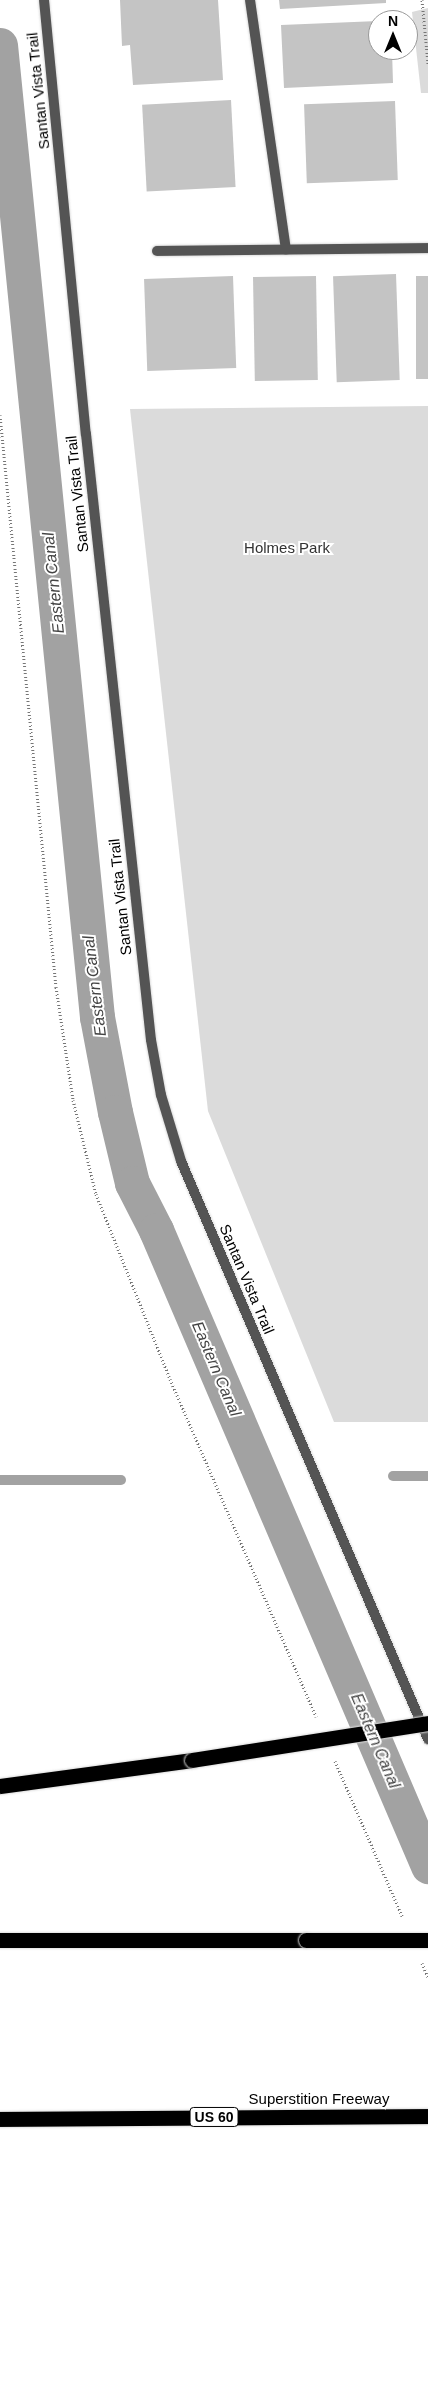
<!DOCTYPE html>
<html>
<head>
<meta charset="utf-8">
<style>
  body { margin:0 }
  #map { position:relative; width:428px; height:2394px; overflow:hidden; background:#fff; font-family:Arial,sans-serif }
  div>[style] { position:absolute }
  .green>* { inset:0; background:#dbdbdb }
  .stream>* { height:10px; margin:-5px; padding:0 5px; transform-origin:5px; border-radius:5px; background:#a2a2a2 }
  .canal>* { height:35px; margin:-17.5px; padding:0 17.5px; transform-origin:17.5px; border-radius:17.5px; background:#a2a2a2 }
  .building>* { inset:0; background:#c4c4c4; transform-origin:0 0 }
  .path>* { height:3px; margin-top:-1.5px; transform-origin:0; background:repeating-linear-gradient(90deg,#767676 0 1px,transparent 0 3.5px) }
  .roads { filter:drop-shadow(0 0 1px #dbdbdb) drop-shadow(0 0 1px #dbdbdb) }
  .lane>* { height:10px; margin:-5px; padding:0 5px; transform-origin:5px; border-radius:5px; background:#545454 }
  .highway>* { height:15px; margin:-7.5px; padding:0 7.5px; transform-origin:7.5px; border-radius:7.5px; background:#000 }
  .bridges { filter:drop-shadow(0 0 1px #dbdbdb) drop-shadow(0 0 1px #dbdbdb) }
  .highway-bridge>* { height:15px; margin:-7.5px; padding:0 7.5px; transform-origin:7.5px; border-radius:7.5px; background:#000 }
  span { translate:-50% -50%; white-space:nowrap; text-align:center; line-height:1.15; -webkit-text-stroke:4px #fff; paint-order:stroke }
  .shield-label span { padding:1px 4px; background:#fff; border:1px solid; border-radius:4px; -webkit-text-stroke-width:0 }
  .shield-label { font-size:14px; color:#000; font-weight:700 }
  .street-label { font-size:15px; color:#000 }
  .park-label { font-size:15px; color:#323232 }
  .water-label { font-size:16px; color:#434343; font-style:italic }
  .north { position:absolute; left:368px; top:10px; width:50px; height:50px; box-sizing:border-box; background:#fff; border:1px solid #999; border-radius:50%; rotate:0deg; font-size:14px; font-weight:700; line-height:20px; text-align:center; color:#000 }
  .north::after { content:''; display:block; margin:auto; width:18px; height:22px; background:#000; clip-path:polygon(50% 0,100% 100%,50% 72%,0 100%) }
</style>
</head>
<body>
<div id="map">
  <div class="green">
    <div style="clip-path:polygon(428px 8px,428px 93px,421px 93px,412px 12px)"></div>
    <div style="clip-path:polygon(428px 406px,428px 1422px,334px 1422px,208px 1111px,130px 409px)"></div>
  </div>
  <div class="stream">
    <div style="left:393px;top:1476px;width:35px"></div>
    <div style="left:0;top:1480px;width:121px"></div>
  </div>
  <div class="canal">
    <div style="left:0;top:45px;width:977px;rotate:84.3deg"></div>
    <div style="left:97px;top:1017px;width:97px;rotate:79.3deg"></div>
    <div style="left:115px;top:1112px;width:73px;rotate:76.5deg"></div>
    <div style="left:132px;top:1183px;width:53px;rotate:62.9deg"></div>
    <div style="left:156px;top:1230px;width:692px;rotate:66.84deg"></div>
  </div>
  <div class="building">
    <div style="clip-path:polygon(120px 0,218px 0,223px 80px,133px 85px,130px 45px,122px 46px)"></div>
    <div style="clip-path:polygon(279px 0,386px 0,386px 3px,280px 9px)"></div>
    <div style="clip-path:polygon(378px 21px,378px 50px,392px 50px,393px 83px,284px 88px,281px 25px)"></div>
    <div style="left:231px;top:100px;width:87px;height:89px;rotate:87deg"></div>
    <div style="left:395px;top:101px;width:79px;height:91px;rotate:88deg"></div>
    <div style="left:396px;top:274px;width:106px;height:63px;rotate:88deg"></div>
    <div style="left:233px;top:276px;width:92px;height:89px;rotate:88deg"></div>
    <div style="left:316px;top:276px;width:104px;height:63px;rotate:89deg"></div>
    <div style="left:416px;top:276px;width:12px;height:103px"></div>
  </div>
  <div class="path">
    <div style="left:422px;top:0;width:64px;rotate:84.6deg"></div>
    <div style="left:0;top:415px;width:575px;rotate:84.41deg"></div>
    <div style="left:56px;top:987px;width:114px;rotate:81.4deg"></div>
    <div style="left:73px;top:1100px;width:97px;rotate:76.3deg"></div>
    <div style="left:96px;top:1194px;width:199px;rotate:68.2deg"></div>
    <div style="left:170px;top:1379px;width:368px;rotate:66.6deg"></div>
    <div style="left:335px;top:1761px;width:169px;rotate:66.6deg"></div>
    <div style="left:422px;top:1963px;width:15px;rotate:67deg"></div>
  </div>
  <div class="roads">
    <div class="lane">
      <div style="left:44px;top:0;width:436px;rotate:84.5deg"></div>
      <div style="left:86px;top:434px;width:609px;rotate:83.88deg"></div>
      <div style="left:151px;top:1040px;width:56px;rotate:79.7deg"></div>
      <div style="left:161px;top:1095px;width:69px;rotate:73.1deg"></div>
      <div style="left:181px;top:1161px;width:629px;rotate:66.86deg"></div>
      <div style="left:250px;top:0;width:252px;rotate:81.8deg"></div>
      <div style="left:157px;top:251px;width:271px;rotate:-0.6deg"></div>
    </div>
    <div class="highway">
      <div style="left:0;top:1786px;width:194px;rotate:-7.7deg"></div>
      <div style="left:0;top:1940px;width:306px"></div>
      <div style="left:0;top:2119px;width:428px;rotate:-0.4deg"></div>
    </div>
  </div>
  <div class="bridges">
    <div class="highway-bridge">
      <div style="left:192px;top:1760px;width:239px;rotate:-8.9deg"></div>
      <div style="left:306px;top:1940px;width:122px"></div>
    </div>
  </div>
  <div class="shield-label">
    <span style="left:214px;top:2117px">US 60</span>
  </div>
  <div class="street-label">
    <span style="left:38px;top:91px;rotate:-96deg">Santan Vista Trail</span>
    <span style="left:77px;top:494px;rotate:-96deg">Santan Vista Trail</span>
    <span style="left:120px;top:897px;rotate:-96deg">Santan Vista Trail</span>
    <span style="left:247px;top:1279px;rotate:67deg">Santan Vista Trail</span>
    <span style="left:319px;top:2099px">Superstition Freeway</span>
  </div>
  <div class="park-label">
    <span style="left:287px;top:548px">Holmes Park</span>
  </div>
  <div class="water-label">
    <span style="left:54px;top:583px;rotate:-96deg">Eastern Canal</span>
    <span style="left:95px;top:986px;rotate:-97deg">Eastern Canal</span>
    <span style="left:216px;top:1369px;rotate:67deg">Eastern Canal</span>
    <span style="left:375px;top:1741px;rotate:67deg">Eastern Canal</span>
  </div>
  <div class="north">N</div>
</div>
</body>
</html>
